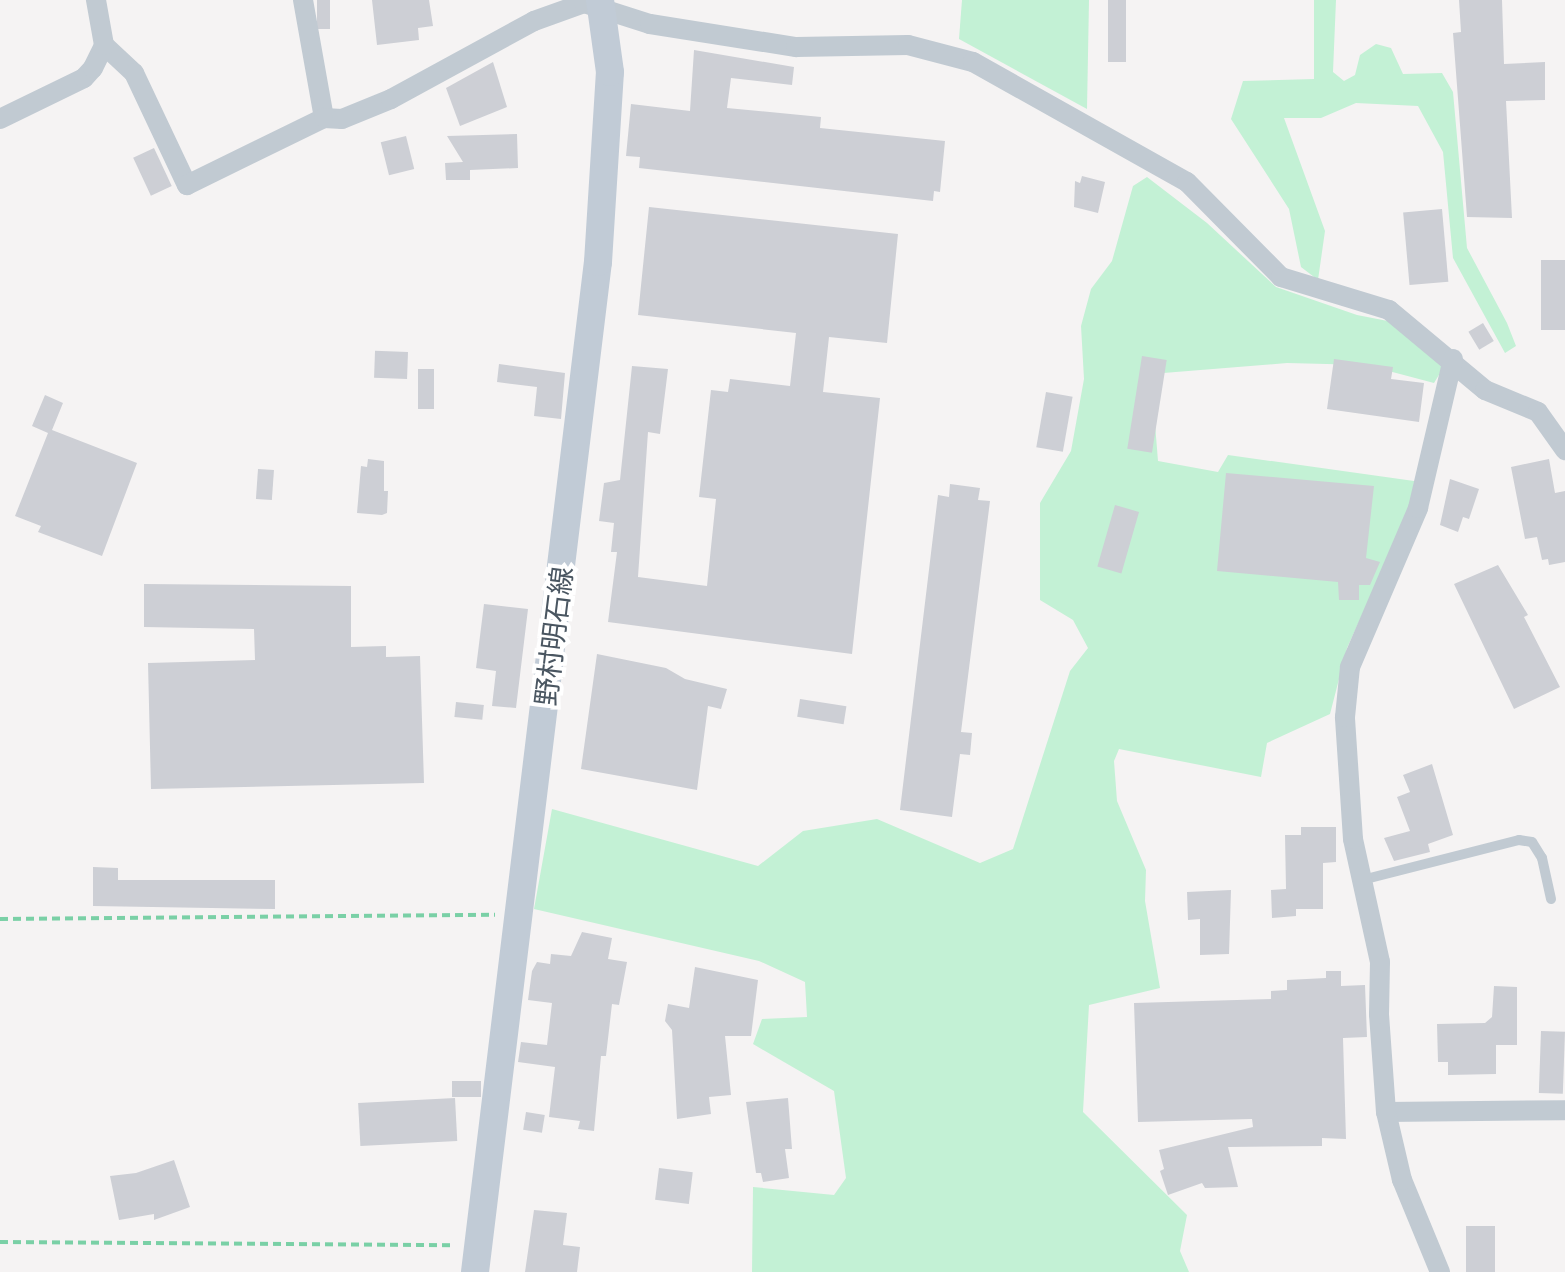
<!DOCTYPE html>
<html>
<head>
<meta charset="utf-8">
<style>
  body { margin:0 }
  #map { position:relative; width:1565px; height:1272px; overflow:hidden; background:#f5f3f3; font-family:Manrope,"Noto Sans JP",sans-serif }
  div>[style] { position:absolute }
  .green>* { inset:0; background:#c3f1d5 }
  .building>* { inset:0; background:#cdcfd5; transform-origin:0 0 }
  .path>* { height:4px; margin-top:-2px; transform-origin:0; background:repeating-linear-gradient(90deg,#7ad0a6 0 8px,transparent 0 13px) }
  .service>* { height:10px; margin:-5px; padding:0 5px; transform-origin:5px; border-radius:5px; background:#c1cad2 }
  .minor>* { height:20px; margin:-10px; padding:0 10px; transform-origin:10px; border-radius:10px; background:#c1cad2 }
  .secondary>* { height:28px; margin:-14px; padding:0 14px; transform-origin:14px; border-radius:14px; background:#c1cbd6 }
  span { translate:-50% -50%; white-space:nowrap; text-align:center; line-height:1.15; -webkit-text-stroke:8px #fff; paint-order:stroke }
  .street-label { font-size:28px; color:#4a5661 }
</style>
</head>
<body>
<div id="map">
  <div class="green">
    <div style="clip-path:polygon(962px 0,1089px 0,1087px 109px,959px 39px)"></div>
    <div style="clip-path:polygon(1314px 0,1336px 0,1333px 72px,1344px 81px,1355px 75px,1360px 55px,1376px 44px,1391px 48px,1403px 74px,1442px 73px,1453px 92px,1467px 248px,1507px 323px,1516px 346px,1505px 353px,1453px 258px,1443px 152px,1418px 106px,1356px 103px,1321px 118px,1284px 118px,1325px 231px,1318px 280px,1301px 267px,1289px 209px,1231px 119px,1243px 81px,1314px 79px)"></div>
    <div style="clip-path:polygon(1147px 177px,1207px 223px,1276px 287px,1357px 315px,1398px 323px,1448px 360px,1434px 383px,1366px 365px,1287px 363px,1151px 374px,1158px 461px,1218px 472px,1228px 455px,1414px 481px,1413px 503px,1347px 648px,1330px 714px,1267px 743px,1261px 777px,1119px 749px,1114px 761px,1117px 801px,1146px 870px,1145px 901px,1160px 988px,1089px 1005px,1083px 1112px,1187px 1215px,1180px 1251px,1189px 1272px,752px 1272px,753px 1187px,834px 1195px,846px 1178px,834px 1091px,753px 1044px,762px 1019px,807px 1017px,805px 982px,759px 961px,534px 909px,552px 809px,758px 866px,803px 831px,877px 819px,980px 863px,1013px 849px,1070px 671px,1088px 648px,1073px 620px,1040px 600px,1040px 503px,1071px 451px,1084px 379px,1081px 326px,1091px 289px,1112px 261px,1133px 186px)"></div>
  </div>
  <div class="building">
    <div style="left:317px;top:0;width:13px;height:29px"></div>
    <div style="clip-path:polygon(372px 0,429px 0,433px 26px,418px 28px,419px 40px,377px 45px)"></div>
    <div style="left:1108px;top:0;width:18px;height:62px"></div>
    <div style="clip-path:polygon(1459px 0,1502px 0,1504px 64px,1545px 62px,1545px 100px,1506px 101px,1512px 218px,1467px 217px,1453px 33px,1461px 32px)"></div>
    <div style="clip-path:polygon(694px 50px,794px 67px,792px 85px,731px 78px,727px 108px,821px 117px,820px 128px,945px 141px,940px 192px,934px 191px,933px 201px,639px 168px,640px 157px,626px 156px,631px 104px,690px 111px)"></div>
    <div style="clip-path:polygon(493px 62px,507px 107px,460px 126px,446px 88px)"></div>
    <div style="clip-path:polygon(517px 134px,518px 168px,470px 170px,470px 180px,446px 180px,445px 163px,463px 162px,447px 136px)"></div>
    <div style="left:406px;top:136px;width:34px;height:26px;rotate:76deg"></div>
    <div style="left:154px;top:148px;width:42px;height:23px;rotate:65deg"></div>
    <div style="clip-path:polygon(1082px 176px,1105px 182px,1098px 213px,1074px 207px,1075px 181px,1080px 183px)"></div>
    <div style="clip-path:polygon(649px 207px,898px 234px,887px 343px,829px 337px,823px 392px,880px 398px,852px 654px,608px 622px,617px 552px,611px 552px,614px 523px,599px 521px,604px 483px,620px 480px,632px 366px,668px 369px,660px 434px,648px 432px,638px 577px,707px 586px,716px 499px,699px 497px,711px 390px,728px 392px,730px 379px,790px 386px,796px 333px,638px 315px)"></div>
    <div style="left:1442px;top:209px;width:73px;height:39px;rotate:85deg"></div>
    <div style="left:1541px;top:260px;width:24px;height:70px"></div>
    <div style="left:1483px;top:323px;width:21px;height:17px;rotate:59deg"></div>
    <div style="left:408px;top:352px;width:27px;height:33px;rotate:92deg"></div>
    <div style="left:1142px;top:356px;width:25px;height:94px;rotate:9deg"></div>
    <div style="clip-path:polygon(1334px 359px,1393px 367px,1391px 379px,1424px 383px,1419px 422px,1327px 409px)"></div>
    <div style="clip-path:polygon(499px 364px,565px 373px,561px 419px,534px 416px,537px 387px,497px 382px)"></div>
    <div style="left:418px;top:369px;width:16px;height:40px"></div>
    <div style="left:1046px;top:392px;width:27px;height:56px;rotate:10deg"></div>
    <div style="clip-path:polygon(45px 395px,63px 403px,52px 430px,137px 463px,102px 556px,38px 532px,41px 526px,15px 516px,48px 433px,32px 426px)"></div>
    <div style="clip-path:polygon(368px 459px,384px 461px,384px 491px,388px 491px,387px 513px,382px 515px,357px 513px,361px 466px,367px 467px)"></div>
    <div style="clip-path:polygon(1549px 459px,1555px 493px,1565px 491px,1565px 562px,1549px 565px,1548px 559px,1542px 560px,1537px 537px,1525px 539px,1511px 467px)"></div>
    <div style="left:258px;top:469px;width:16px;height:30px;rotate:4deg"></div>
    <div style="clip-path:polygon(1226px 473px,1374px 486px,1366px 558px,1380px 562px,1370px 585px,1359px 585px,1359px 600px,1339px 600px,1338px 582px,1217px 571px)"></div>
    <div style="clip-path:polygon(1450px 479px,1479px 489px,1469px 519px,1463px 517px,1458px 532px,1440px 525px)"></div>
    <div style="clip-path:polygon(950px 484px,980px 488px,978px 500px,990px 501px,961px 732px,972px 733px,970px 755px,960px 754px,952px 817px,900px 810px,938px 495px,949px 497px)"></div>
    <div style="left:1115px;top:505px;width:25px;height:64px;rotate:16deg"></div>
    <div style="clip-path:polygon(1498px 565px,1528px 615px,1524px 617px,1560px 687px,1514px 709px,1454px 584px)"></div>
    <div style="clip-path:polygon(144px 584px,351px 586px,351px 647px,386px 646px,386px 657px,420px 656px,424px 783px,151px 789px,148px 663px,255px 660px,254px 629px,144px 627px)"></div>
    <div style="clip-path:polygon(484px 604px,528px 609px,516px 708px,492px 706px,496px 671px,476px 668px)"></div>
    <div style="clip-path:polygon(597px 654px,666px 668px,685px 679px,727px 689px,721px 709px,708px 706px,697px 790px,581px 769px)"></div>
    <div style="left:800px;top:699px;width:47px;height:18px;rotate:9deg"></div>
    <div style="left:456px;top:702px;width:28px;height:15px;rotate:6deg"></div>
    <div style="clip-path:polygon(1432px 764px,1453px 835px,1428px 844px,1430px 852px,1394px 861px,1384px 838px,1410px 831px,1397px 797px,1410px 792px,1403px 775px)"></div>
    <div style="clip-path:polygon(1301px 827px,1336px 827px,1336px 862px,1323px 863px,1323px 909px,1296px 909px,1296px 916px,1272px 918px,1271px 890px,1286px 889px,1285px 835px,1301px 835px)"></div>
    <div style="clip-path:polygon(93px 867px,118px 868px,118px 880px,275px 880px,275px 909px,93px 906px)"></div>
    <div style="clip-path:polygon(1231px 890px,1229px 954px,1200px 955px,1200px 919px,1188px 920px,1187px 892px)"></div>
    <div style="clip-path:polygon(582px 932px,612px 938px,608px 959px,627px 962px,619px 1005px,612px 1004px,606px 1056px,601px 1056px,594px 1131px,578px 1129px,580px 1121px,549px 1117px,555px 1067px,518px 1062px,521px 1042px,547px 1045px,552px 1003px,528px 1000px,532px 971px,537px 962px,550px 964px,551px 954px,571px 956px)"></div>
    <div style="clip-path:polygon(695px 967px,758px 980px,751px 1036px,725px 1036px,731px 1095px,709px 1097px,711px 1114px,677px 1119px,672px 1030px,665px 1021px,668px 1004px,689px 1008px)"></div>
    <div style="clip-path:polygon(1326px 971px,1341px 971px,1341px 986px,1365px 985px,1367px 1037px,1343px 1038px,1346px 1139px,1322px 1138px,1322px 1146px,1228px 1147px,1238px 1187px,1205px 1188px,1202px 1183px,1168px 1195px,1160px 1171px,1164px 1169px,1159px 1150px,1253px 1127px,1252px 1119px,1138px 1122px,1134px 1003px,1271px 999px,1271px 991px,1287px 990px,1287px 980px,1326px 978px)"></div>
    <div style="clip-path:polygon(1494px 986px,1517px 987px,1517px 1045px,1496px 1045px,1496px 1074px,1448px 1075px,1448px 1062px,1438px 1062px,1437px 1024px,1485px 1023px,1492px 1017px)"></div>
    <div style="left:1541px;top:1031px;width:24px;height:62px;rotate:2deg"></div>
    <div style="left:452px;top:1081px;width:29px;height:16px"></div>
    <div style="left:455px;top:1098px;width:43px;height:97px;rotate:87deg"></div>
    <div style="clip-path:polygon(788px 1098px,792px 1149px,785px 1149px,789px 1178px,763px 1182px,761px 1173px,756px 1173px,746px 1102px)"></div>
    <div style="left:526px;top:1112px;width:19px;height:18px;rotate:9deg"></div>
    <div style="clip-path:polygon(174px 1160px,190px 1207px,154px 1220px,154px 1214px,119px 1220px,110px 1176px,136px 1173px)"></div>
    <div style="left:659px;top:1168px;width:34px;height:32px;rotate:7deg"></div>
    <div style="clip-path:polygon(534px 1210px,567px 1213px,563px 1245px,580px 1247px,577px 1272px,525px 1272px)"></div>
    <div style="left:1466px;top:1226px;width:29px;height:46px"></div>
  </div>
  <div class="path">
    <div style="left:0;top:919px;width:495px;rotate:-0.5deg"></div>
    <div style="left:0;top:1242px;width:455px;rotate:0.4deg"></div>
  </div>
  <div class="service">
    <div style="left:1362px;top:880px;width:162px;rotate:-14.3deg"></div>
    <div style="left:1519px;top:840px;width:13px;rotate:9deg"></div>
    <div style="left:1532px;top:842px;width:19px;rotate:58deg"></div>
    <div style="left:1542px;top:858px;width:42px;rotate:77.6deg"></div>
  </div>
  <div class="minor">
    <div style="left:303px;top:0;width:120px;rotate:79.9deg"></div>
    <div style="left:104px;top:45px;width:41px;rotate:43deg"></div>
    <div style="left:134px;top:73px;width:124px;rotate:64.7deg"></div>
    <div style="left:187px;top:185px;width:153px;rotate:-26.1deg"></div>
    <div style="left:324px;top:118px;width:18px;rotate:3deg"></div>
    <div style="left:342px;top:119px;width:53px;rotate:-22.2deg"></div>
    <div style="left:391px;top:99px;width:163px;rotate:-28.6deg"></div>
    <div style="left:534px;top:21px;width:53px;rotate:-19.8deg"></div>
    <div style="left:584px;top:3px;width:69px;rotate:17.7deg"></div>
    <div style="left:650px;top:24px;width:148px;rotate:9deg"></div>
    <div style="left:796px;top:47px;width:112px;rotate:-1deg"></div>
    <div style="left:908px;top:45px;width:67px;rotate:14.7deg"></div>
    <div style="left:973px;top:62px;width:245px;rotate:29.3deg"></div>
    <div style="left:1187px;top:182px;width:134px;rotate:45.3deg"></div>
    <div style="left:1281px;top:277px;width:113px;rotate:17deg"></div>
    <div style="left:1389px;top:310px;width:125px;rotate:39.8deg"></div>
    <div style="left:1485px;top:390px;width:57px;rotate:22.5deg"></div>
    <div style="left:1538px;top:412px;width:47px;rotate:54.6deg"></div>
    <div style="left:0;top:119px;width:93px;rotate:-26deg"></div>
    <div style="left:84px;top:78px;width:13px;rotate:-48deg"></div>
    <div style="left:93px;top:68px;width:25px;rotate:-64deg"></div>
    <div style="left:104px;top:45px;width:46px;rotate:-100.1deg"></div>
    <div style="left:1386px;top:1112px;width:179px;rotate:-0.6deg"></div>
    <div style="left:1440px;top:1272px;width:100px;rotate:-112.4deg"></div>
    <div style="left:1402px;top:1180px;width:70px;rotate:-103.2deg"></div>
    <div style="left:1386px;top:1112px;width:98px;rotate:-94.1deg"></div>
    <div style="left:1379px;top:1014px;width:52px;rotate:-88.9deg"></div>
    <div style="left:1380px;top:962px;width:126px;rotate:-102.4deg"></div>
    <div style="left:1353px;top:839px;width:122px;rotate:-93.8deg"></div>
    <div style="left:1345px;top:717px;width:50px;rotate:-84.3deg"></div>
    <div style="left:1350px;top:667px;width:173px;rotate:-66.8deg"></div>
    <div style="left:1418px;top:508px;width:153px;rotate:-76.8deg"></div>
  </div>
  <div class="secondary">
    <div style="left:475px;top:1272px;width:1017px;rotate:-83.06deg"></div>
    <div style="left:598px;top:262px;width:190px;rotate:-86.4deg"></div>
    <div style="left:610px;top:72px;width:73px;rotate:-97.9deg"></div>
  </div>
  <div class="street-label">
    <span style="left:553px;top:636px;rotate:-83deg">野村明石線</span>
  </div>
</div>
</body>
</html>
